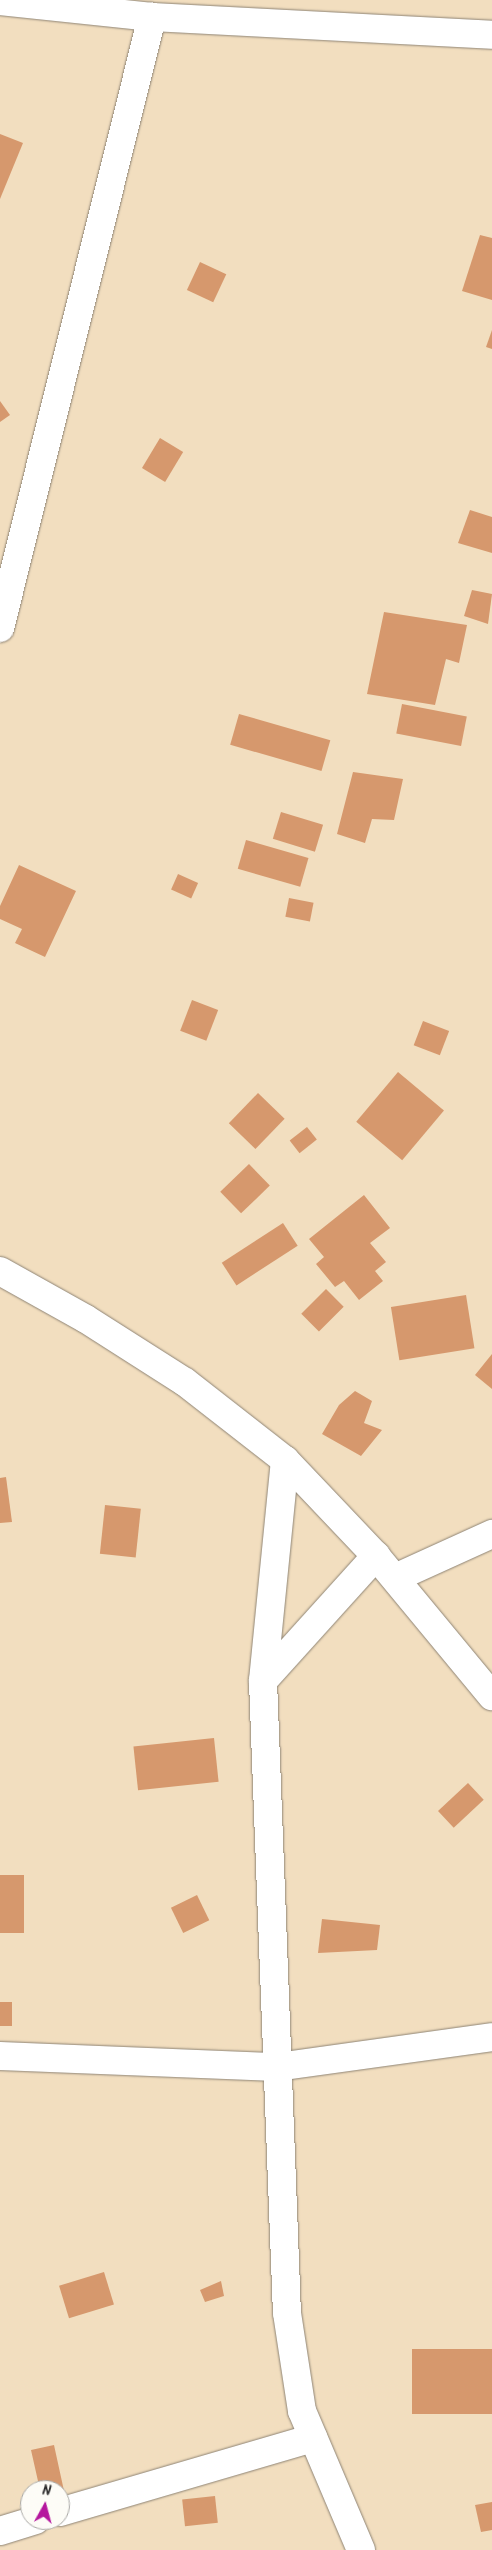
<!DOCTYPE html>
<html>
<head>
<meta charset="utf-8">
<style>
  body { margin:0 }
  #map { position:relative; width:492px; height:2550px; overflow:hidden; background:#f2debf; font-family:Kalam,sans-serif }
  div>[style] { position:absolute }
  .building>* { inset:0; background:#d6986d; transform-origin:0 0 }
  .roads { filter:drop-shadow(0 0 1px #8e8475) drop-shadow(0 0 1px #8e8475) }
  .minor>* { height:28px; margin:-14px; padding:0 14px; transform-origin:14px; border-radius:14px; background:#fff }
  span { translate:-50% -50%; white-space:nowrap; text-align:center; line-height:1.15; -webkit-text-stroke:4px #fdfcf7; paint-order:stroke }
  .north { position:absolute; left:20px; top:2480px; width:50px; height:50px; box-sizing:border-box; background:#fdfcf7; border:1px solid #a9a8a5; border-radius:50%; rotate:7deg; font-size:14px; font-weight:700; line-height:20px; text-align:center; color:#2b2b2b }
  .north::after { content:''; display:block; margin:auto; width:18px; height:22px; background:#b5179e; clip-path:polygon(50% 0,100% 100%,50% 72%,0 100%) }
</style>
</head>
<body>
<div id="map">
  <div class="building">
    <div style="clip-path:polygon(0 134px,23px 143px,0 199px)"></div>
    <div style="clip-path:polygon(480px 235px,492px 238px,492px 300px,462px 291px)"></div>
    <div style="left:200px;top:262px;width:29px;height:31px;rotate:25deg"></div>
    <div style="clip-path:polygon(492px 330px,492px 349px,486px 347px)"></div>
    <div style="clip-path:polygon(0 401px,10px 415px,0 422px)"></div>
    <div style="left:160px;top:438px;width:27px;height:35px;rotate:31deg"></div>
    <div style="clip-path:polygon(470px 510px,492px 517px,492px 553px,458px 543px)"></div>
    <div style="clip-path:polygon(472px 590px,492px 594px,488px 624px,464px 616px)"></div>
    <div style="clip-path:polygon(384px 612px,467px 625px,459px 663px,446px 659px,435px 705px,367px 694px)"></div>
    <div style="left:402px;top:704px;width:66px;height:30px;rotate:11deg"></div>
    <div style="left:239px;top:714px;width:95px;height:32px;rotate:16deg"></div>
    <div style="clip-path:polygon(353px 772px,403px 779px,394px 820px,372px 819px,365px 843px,337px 834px)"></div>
    <div style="left:281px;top:812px;width:44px;height:28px;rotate:17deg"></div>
    <div style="left:246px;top:840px;width:65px;height:30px;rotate:16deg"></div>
    <div style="clip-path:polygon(19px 865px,76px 891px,45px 957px,15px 943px,22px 929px,0 919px,0 906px)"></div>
    <div style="left:178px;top:874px;width:22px;height:17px;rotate:24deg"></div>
    <div style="left:289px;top:898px;width:25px;height:19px;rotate:11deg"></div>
    <div style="left:192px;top:1000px;width:28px;height:33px;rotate:21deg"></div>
    <div style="left:423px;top:1021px;width:28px;height:26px;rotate:21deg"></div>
    <div style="left:398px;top:1072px;width:60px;height:65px;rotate:40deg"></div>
    <div style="left:258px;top:1093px;width:37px;height:42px;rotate:44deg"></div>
    <div style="left:307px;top:1127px;width:16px;height:22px;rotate:52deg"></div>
    <div style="left:249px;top:1164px;width:30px;height:40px;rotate:46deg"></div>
    <div style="clip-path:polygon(364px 1195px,390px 1228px,370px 1243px,386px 1262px,375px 1271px,383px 1281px,359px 1300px,344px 1281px,335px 1287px,316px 1264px,324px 1257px,309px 1239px)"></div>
    <div style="left:283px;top:1223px;width:27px;height:73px;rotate:57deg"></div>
    <div style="left:326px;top:1289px;width:25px;height:35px;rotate:45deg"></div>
    <div style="left:466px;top:1295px;width:54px;height:76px;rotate:81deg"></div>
    <div style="clip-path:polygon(492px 1354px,492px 1389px,475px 1375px)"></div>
    <div style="clip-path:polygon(355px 1391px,372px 1401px,364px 1423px,382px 1430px,361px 1456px,322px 1434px,339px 1405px)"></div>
    <div style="clip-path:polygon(6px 1477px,12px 1522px,0 1523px,0 1478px)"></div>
    <div style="left:105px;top:1505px;width:36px;height:49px;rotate:6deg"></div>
    <div style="left:214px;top:1738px;width:44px;height:81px;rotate:84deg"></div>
    <div style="left:468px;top:1783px;width:23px;height:41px;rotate:47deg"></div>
    <div style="left:0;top:1875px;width:24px;height:58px"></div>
    <div style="left:197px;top:1895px;width:28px;height:29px;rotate:64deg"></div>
    <div style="clip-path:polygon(322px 1919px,380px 1925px,377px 1950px,318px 1953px)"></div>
    <div style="left:0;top:2002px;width:12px;height:24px"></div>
    <div style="left:104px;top:2272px;width:34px;height:47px;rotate:73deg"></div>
    <div style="clip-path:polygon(221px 2281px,224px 2296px,205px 2302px,200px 2290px)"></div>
    <div style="left:492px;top:2349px;width:65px;height:80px;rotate:90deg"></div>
    <div style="clip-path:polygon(54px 2445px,66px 2500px,60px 2501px,60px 2490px,40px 2490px,31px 2450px)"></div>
    <div style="left:215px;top:2496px;width:27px;height:33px;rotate:84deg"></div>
    <div style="clip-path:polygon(492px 2502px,492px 2530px,481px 2532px,475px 2505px)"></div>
  </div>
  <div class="roads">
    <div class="minor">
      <div style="left:0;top:1px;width:153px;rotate:6deg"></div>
      <div style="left:152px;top:17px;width:340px;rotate:3deg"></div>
      <div style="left:0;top:628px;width:630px;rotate:-76.03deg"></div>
      <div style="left:0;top:1271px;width:98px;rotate:29.2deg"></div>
      <div style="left:86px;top:1319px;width:117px;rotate:32.5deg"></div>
      <div style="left:185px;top:1382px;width:127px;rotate:38deg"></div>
      <div style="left:285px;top:1460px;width:132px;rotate:46.5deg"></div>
      <div style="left:376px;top:1556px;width:182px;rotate:50.4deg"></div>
      <div style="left:285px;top:1460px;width:222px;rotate:95.7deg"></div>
      <div style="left:263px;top:1681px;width:632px;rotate:87.83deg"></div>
      <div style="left:287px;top:2313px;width:99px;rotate:81.3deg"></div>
      <div style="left:302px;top:2411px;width:151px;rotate:67deg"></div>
      <div style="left:395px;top:1578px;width:107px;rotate:-24.4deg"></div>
      <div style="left:263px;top:1681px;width:169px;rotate:-47.9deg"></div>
      <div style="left:0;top:2056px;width:277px;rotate:2.3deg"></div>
      <div style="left:277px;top:2067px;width:217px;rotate:-7.9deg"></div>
      <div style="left:60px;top:2512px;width:264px;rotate:-16.3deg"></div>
      <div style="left:0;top:2531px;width:37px;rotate:-17deg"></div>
    </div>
  </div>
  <div class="north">N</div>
</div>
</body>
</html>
